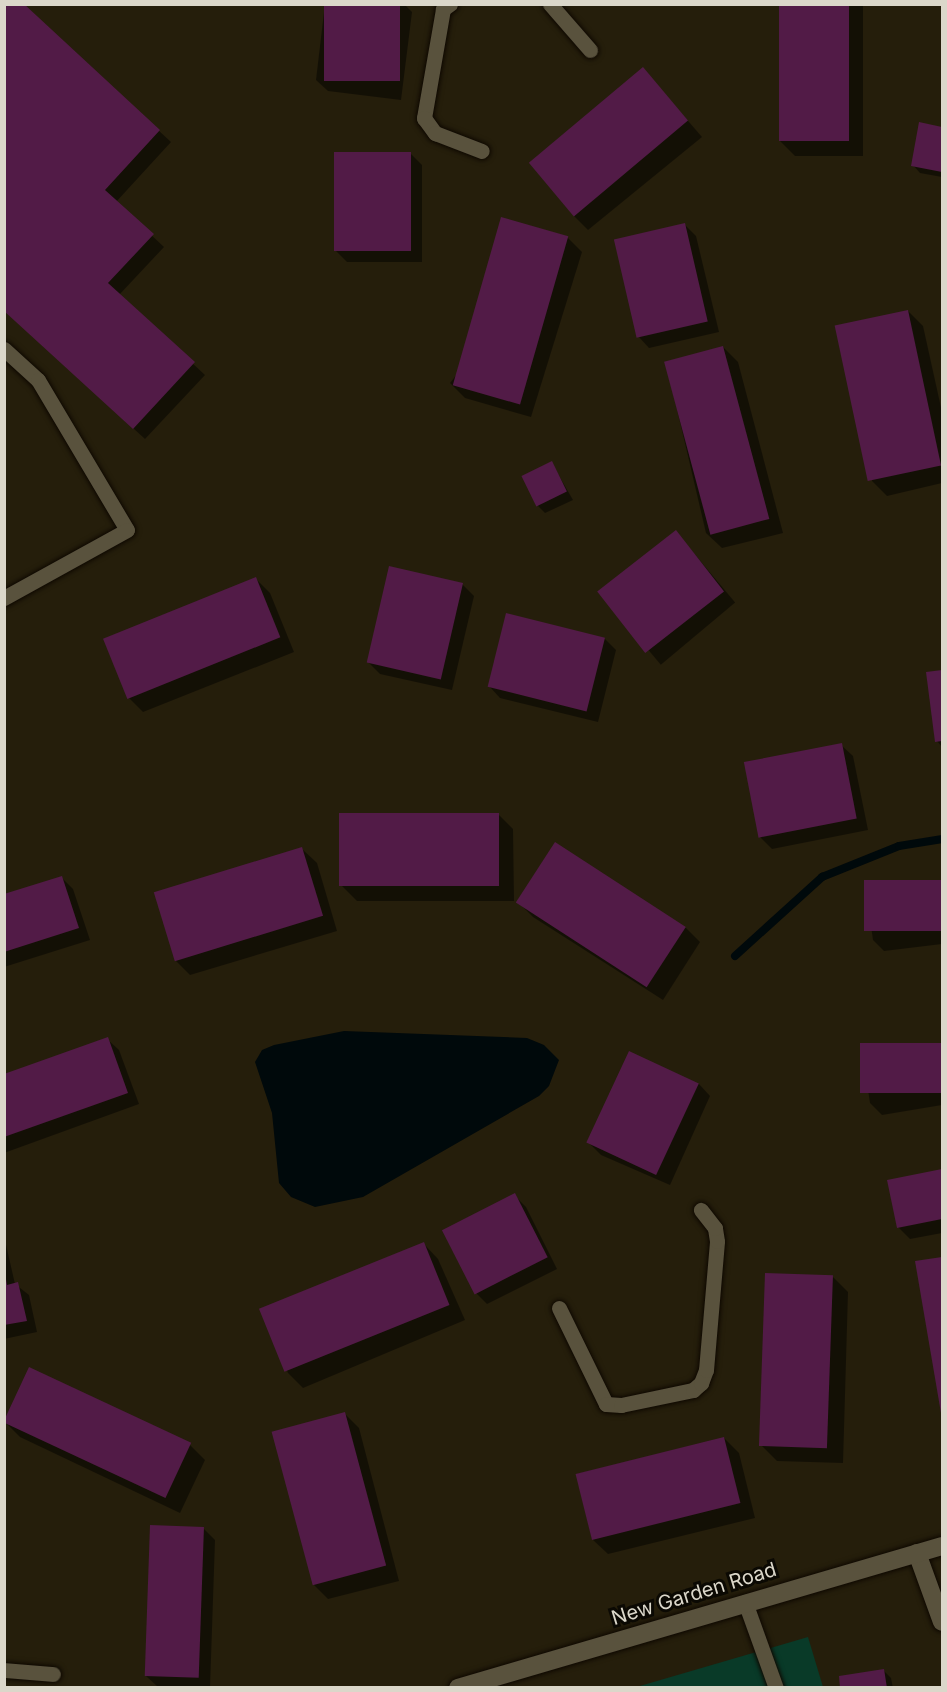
<!DOCTYPE html>
<html>
<head>
<meta charset="utf-8">
<style>
  body { margin:0 }
  #map { position:relative; width:947px; height:1692px; overflow:hidden; background:#251e0b; font-family:Inter,sans-serif }
  div>[style] { position:absolute }
  .green>* { inset:0; background:#093a28 }
  .water>* { inset:0; background:#00090b }
  .shadow>* { inset:0; background:#0007; transform-origin:0 0 }
  .stream>* { height:8px; margin:-4px; padding:0 4px; transform-origin:4px; border-radius:4px; background:#00090b }
  .building>* { inset:0; background:#521b47; transform-origin:0 0 }
  .roads { filter:drop-shadow(0 0 2px #0e0800) drop-shadow(0 0 2px #0e0800) }
  .lane>* { height:15px; margin:-7.5px; padding:0 7.5px; transform-origin:7.5px; border-radius:7.5px; background:#59523d }
  .street>* { height:18px; margin:-9px; padding:0 9px; transform-origin:9px; border-radius:9px; background:#59523d }
  .secondary>* { height:18px; margin:-9px; padding:0 9px; transform-origin:9px; border-radius:9px; background:#59523d }
  span { translate:-50% -50%; white-space:nowrap; text-align:center; line-height:1.15; -webkit-text-stroke:6px #0b0903; paint-order:stroke }
  .street-label { font-size:20px; color:#dbd7ca }
  .frame { position:absolute; inset:0; border:6px solid #dbd7ca; pointer-events:none }
</style>
</head>
<body>
<div id="map">
  <div class="green">
    <div style="clip-path:polygon(808px 1637px,823px 1687px,633px 1688px)"></div>
  </div>
  <div class="water">
    <div style="clip-path:polygon(344px 1031px,527px 1038px,544px 1045px,559px 1060px,549px 1086px,539px 1096px,363px 1197px,315px 1207px,291px 1197px,279px 1183px,272px 1113px,255px 1062px,262px 1050px,274px 1045px)"></div>
  </div>
  <div class="shadow">
    <div style="clip-path:polygon(22px 4px,171px 142px,116px 202px,164px 247px,119px 295px,205px 375px,145px 439px,4px 310px)"></div>
    <div style="clip-path:polygon(325px 4px,404px 4px,412px 12px,401px 100px,328px 91px,316px 80px)"></div>
    <div style="clip-path:polygon(780px 4px,863px 4px,863px 156px,795px 156px,780px 141px)"></div>
    <div style="clip-path:polygon(643px 69px,702px 137px,588px 230px,573px 215px)"></div>
    <div style="clip-path:polygon(920px 124px,942px 128px,942px 177px,920px 173px,913px 165px)"></div>
    <div style="clip-path:polygon(410px 153px,422px 165px,422px 262px,347px 262px,335px 250px)"></div>
    <div style="clip-path:polygon(685px 225px,696px 236px,719px 332px,649px 348px,638px 336px)"></div>
    <div style="clip-path:polygon(567px 237px,582px 252px,531px 417px,465px 398px,450px 383px)"></div>
    <div style="clip-path:polygon(908px 311px,923px 326px,942px 412px,942px 483px,887px 496px,872px 481px)"></div>
    <div style="clip-path:polygon(723px 347px,738px 362px,783px 533px,722px 548px,706px 533px,666px 362px)"></div>
    <div style="clip-path:polygon(551px 462px,573px 500px,545px 513px,537px 505px)"></div>
    <div style="left:676px;top:532px;width:92px;height:97px;rotate:50deg"></div>
    <div style="clip-path:polygon(255px 578px,270px 593px,294px 652px,143px 712px,128px 697px)"></div>
    <div style="clip-path:polygon(462px 584px,474px 596px,452px 690px,380px 674px,368px 662px)"></div>
    <div style="clip-path:polygon(604px 638px,616px 650px,598px 722px,500px 698px,489px 686px)"></div>
    <div style="clip-path:polygon(942px 672px,942px 747px,937px 741px,928px 674px)"></div>
    <div style="clip-path:polygon(841px 745px,853px 756px,868px 830px,772px 849px,760px 837px)"></div>
    <div style="clip-path:polygon(498px 814px,513px 829px,514px 901px,357px 901px,342px 886px)"></div>
    <div style="clip-path:polygon(301px 848px,317px 863px,337px 931px,190px 975px,175px 960px)"></div>
    <div style="clip-path:polygon(61px 877px,73px 889px,90px 940px,4px 967px,4px 896px)"></div>
    <div style="clip-path:polygon(942px 881px,942px 944px,884px 951px,873px 940px,866px 891px)"></div>
    <div style="clip-path:polygon(518px 902px,685px 927px,700px 942px,663px 1000px,533px 917px)"></div>
    <div style="clip-path:polygon(107px 1039px,119px 1050px,139px 1104px,4px 1153px,4px 1076px)"></div>
    <div style="clip-path:polygon(942px 1045px,942px 1105px,882px 1115px,870px 1103px,863px 1057px)"></div>
    <div style="clip-path:polygon(699px 1084px,710px 1096px,670px 1185px,601px 1155px,589px 1143px)"></div>
    <div style="clip-path:polygon(942px 1171px,942px 1233px,910px 1239px,898px 1227px,889px 1181px)"></div>
    <div style="clip-path:polygon(514px 1195px,526px 1207px,557px 1269px,487px 1304px,476px 1293px)"></div>
    <div style="clip-path:polygon(4px 1236px,15px 1284px,29px 1295px,37px 1332px,4px 1339px)"></div>
    <div style="clip-path:polygon(423px 1243px,438px 1259px,465px 1320px,303px 1388px,288px 1373px,262px 1311px)"></div>
    <div style="clip-path:polygon(942px 1258px,942px 1411px,917px 1263px)"></div>
    <div style="clip-path:polygon(833px 1277px,848px 1292px,843px 1463px,777px 1461px,762px 1446px)"></div>
    <div style="clip-path:polygon(344px 1413px,359px 1428px,399px 1581px,328px 1599px,313px 1584px)"></div>
    <div style="clip-path:polygon(5px 1422px,190px 1445px,205px 1460px,180px 1513px,20px 1437px)"></div>
    <div style="clip-path:polygon(724px 1438px,739px 1453px,755px 1518px,608px 1554px,592px 1539px,577px 1474px)"></div>
    <div style="clip-path:polygon(204px 1529px,215px 1540px,210px 1688px,158px 1687px,146px 1676px)"></div>
    <div style="clip-path:polygon(884px 1671px,891px 1678px,893px 1688px,842px 1688px)"></div>
  </div>
  <div class="stream">
    <div style="left:735px;top:956px;width:118px;rotate:-42.2deg"></div>
    <div style="left:822px;top:877px;width:83px;rotate:-21.9deg"></div>
    <div style="left:899px;top:846px;width:44px;rotate:-9.2deg"></div>
  </div>
  <div class="building">
    <div style="clip-path:polygon(4px 4px,24px 4px,160px 130px,105px 190px,154px 234px,108px 283px,195px 362px,133px 429px,4px 311px)"></div>
    <div style="left:324px;top:4px;width:76px;height:77px"></div>
    <div style="left:779px;top:4px;width:70px;height:137px"></div>
    <div style="left:643px;top:67px;width:70px;height:149px;rotate:50deg"></div>
    <div style="clip-path:polygon(919px 122px,942px 127px,942px 172px,911px 166px)"></div>
    <div style="left:334px;top:152px;width:77px;height:99px"></div>
    <div style="left:501px;top:217px;width:70px;height:175px;rotate:16deg"></div>
    <div style="left:685px;top:223px;width:101px;height:73px;rotate:77deg"></div>
    <div style="left:908px;top:310px;width:159px;height:75px;rotate:78deg"></div>
    <div style="left:723px;top:346px;width:179px;height:61px;rotate:75deg"></div>
    <div style="left:552px;top:461px;width:34px;height:34px;rotate:64deg"></div>
    <div style="left:676px;top:530px;width:78px;height:100px;rotate:52deg"></div>
    <div style="left:389px;top:566px;width:76px;height:99px;rotate:13deg"></div>
    <div style="left:256px;top:577px;width:65px;height:165px;rotate:68deg"></div>
    <div style="left:506px;top:613px;width:102px;height:76px;rotate:14deg"></div>
    <div style="clip-path:polygon(942px 670px,942px 741px,935px 742px,926px 672px)"></div>
    <div style="left:842px;top:743px;width:77px;height:100px;rotate:79deg"></div>
    <div style="left:499px;top:813px;width:73px;height:160px;rotate:90deg"></div>
    <div style="left:555px;top:842px;width:156px;height:72px;rotate:33deg"></div>
    <div style="left:302px;top:847px;width:72px;height:155px;rotate:73deg"></div>
    <div style="clip-path:polygon(62px 876px,79px 928px,4px 952px,4px 894px)"></div>
    <div style="left:942px;top:880px;width:51px;height:78px;rotate:90deg"></div>
    <div style="clip-path:polygon(108px 1037px,128px 1093px,4px 1137px,4px 1074px)"></div>
    <div style="left:942px;top:1043px;width:50px;height:82px;rotate:90deg"></div>
    <div style="left:629px;top:1051px;width:77px;height:101px;rotate:25deg"></div>
    <div style="clip-path:polygon(942px 1169px,942px 1219px,897px 1228px,887px 1180px)"></div>
    <div style="left:515px;top:1193px;width:72px;height:82px;rotate:63deg"></div>
    <div style="left:424px;top:1242px;width:68px;height:178px;rotate:68deg"></div>
    <div style="clip-path:polygon(942px 1257px,942px 1413px,941px 1413px,915px 1261px)"></div>
    <div style="left:765px;top:1273px;width:68px;height:173px;rotate:2deg"></div>
    <div style="clip-path:polygon(6px 1279px,7px 1285px,18px 1282px,27px 1321px,4px 1325px)"></div>
    <div style="left:29px;top:1367px;width:179px;height:61px;rotate:25deg"></div>
    <div style="left:345px;top:1412px;width:159px;height:76px;rotate:75deg"></div>
    <div style="left:724px;top:1437px;width:68px;height:153px;rotate:76deg"></div>
    <div style="left:150px;top:1525px;width:54px;height:151px;rotate:2deg"></div>
    <div style="clip-path:polygon(884px 1669px,887px 1688px,840px 1688px,839px 1676px)"></div>
  </div>
  <div class="roads">
    <div class="lane">
      <div style="left:450px;top:4px;width:9px;rotate:144deg"></div>
      <div style="left:443px;top:9px;width:111px;rotate:99.9deg"></div>
      <div style="left:424px;top:118px;width:19px;rotate:54deg"></div>
      <div style="left:435px;top:133px;width:50px;rotate:21deg"></div>
      <div style="left:550px;top:4px;width:61px;rotate:49deg"></div>
      <div style="left:4px;top:349px;width:46px;rotate:42.4deg"></div>
      <div style="left:38px;top:380px;width:174px;rotate:59.3deg"></div>
      <div style="left:127px;top:530px;width:141px;rotate:151.1deg"></div>
      <div style="left:559px;top:1308px;width:107px;rotate:63.9deg"></div>
      <div style="left:606px;top:1404px;width:15px;rotate:4deg"></div>
      <div style="left:621px;top:1405px;width:74px;rotate:-11.8deg"></div>
      <div style="left:693px;top:1390px;width:11px;rotate:-41deg"></div>
      <div style="left:701px;top:1383px;width:14px;rotate:-69deg"></div>
      <div style="left:706px;top:1370px;width:129px;rotate:-85.1deg"></div>
      <div style="left:717px;top:1241px;width:13px;rotate:-99deg"></div>
      <div style="left:715px;top:1228px;width:23px;rotate:-128deg"></div>
      <div style="left:745px;top:1602px;width:91px;rotate:70.2deg"></div>
      <div style="left:4px;top:1670px;width:49px;rotate:4.7deg"></div>
    </div>
    <div class="street">
      <div style="left:917px;top:1553px;width:73px;rotate:70.1deg"></div>
    </div>
    <div class="secondary">
      <div style="left:458px;top:1688px;width:504px;rotate:-16.35deg"></div>
    </div>
  </div>
  <div class="street-label">
    <span style="left:694px;top:1594px;rotate:-17deg">New Garden Road</span>
  </div>
  <div class="frame"></div>
</div>
</body>
</html>
